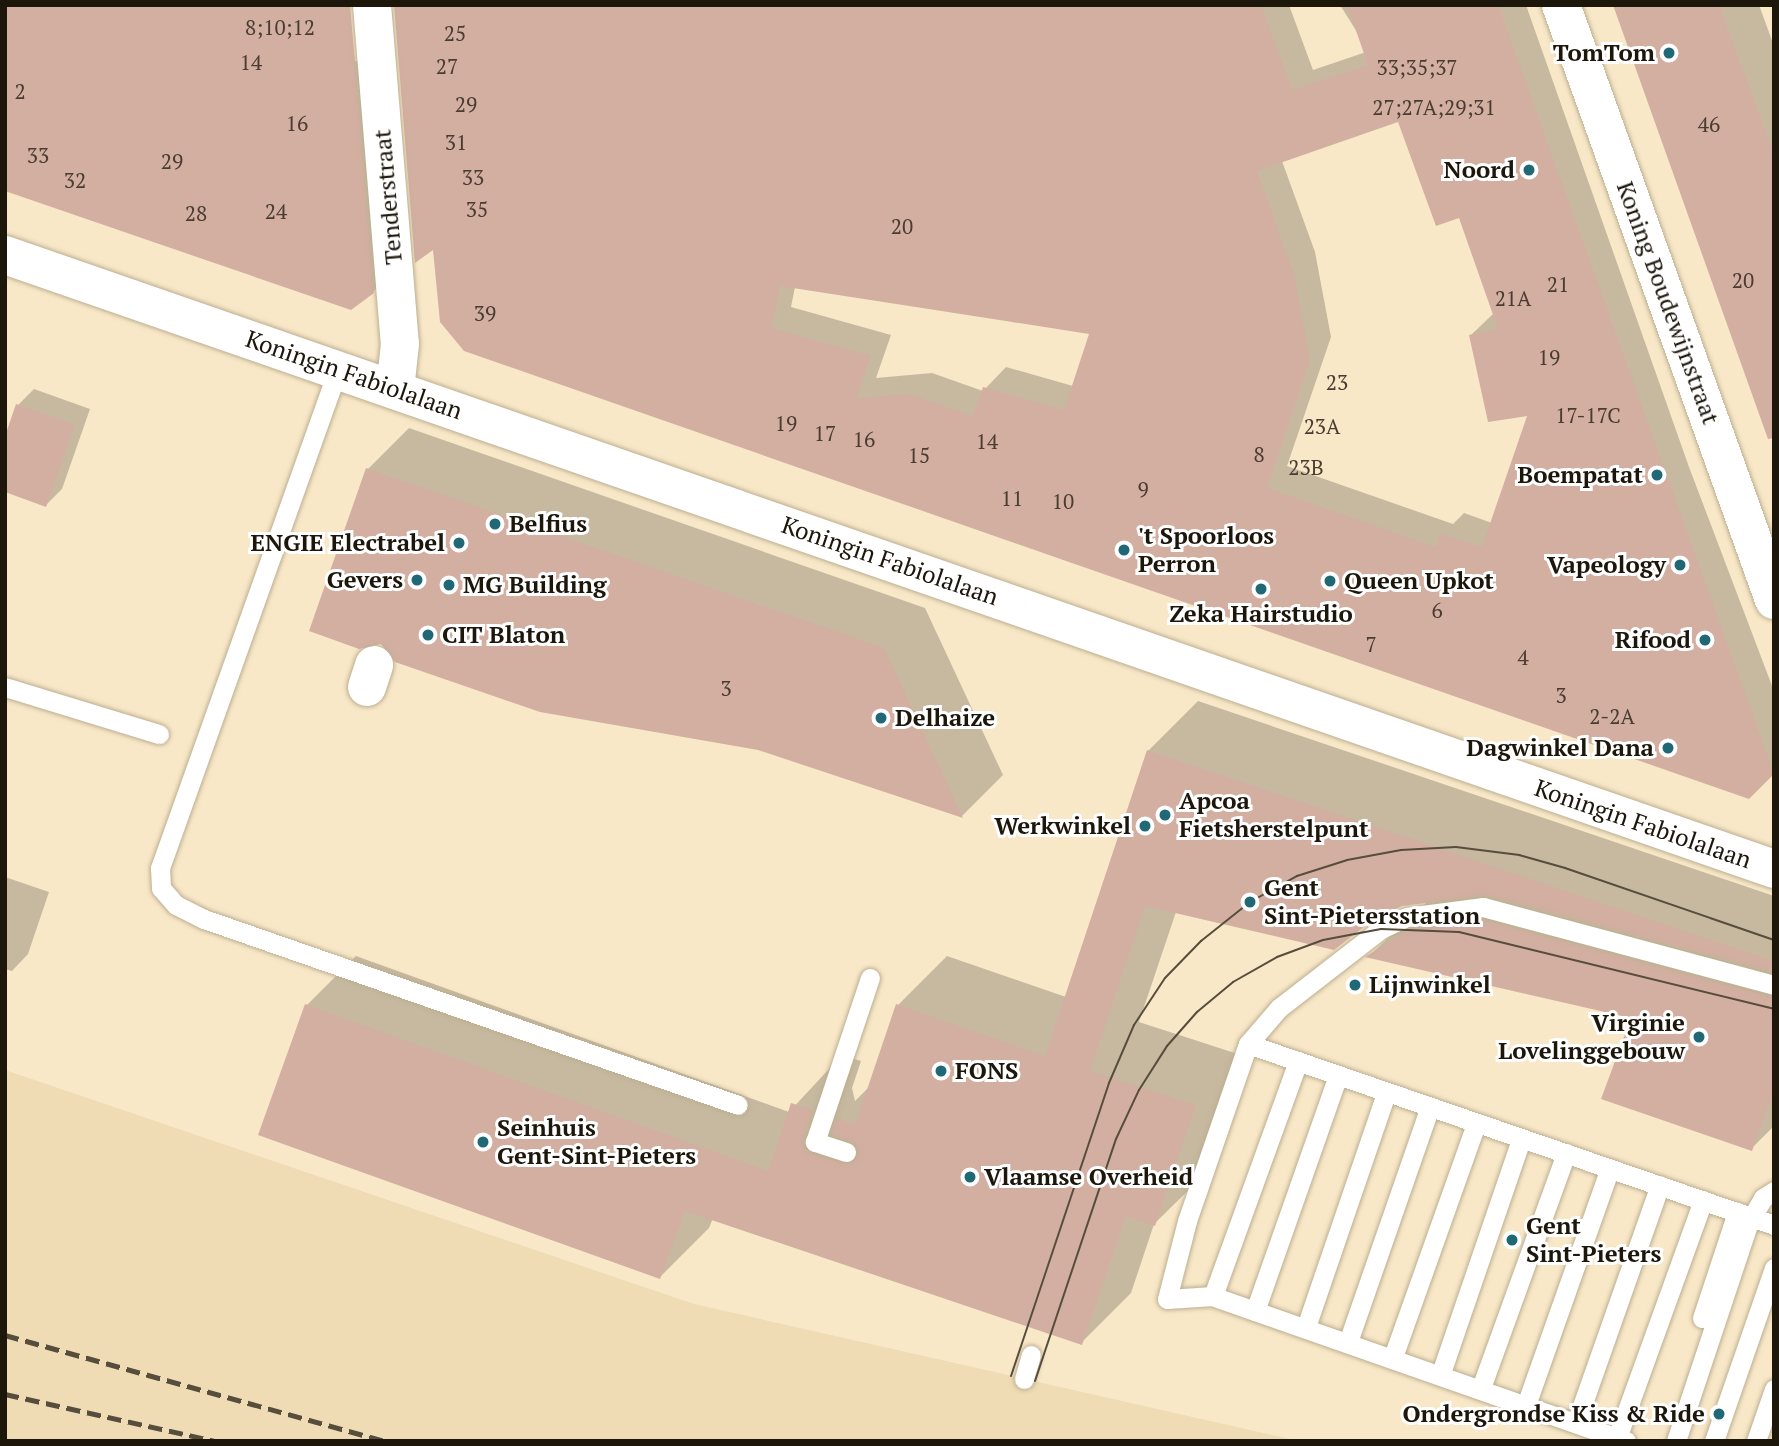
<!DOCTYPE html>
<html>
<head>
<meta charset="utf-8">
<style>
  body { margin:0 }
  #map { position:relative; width:1779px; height:1446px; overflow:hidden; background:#f8e8c8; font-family:"PT Serif",serif }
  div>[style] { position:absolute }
  .built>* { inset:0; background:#efdbb4 }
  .shadow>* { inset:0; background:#0003 }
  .building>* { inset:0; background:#d3afa2 }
  .roads { filter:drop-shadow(0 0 2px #bdae90) drop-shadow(0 0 2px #bdae90) }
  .lane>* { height:19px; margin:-9.5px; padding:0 9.5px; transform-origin:9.5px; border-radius:9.5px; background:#fff }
  .street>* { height:38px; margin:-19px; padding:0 19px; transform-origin:19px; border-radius:19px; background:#fff }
  .secondary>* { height:38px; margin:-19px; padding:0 19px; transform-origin:19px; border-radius:19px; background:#fff }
  .tram>* { height:2px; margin:-1px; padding:0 1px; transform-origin:1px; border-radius:1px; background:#564d3c }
  .rail>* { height:5px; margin-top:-2.5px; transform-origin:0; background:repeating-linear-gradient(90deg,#564d3c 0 14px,transparent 0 21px) }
  .dots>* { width:19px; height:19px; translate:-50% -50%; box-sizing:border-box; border:4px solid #fff; border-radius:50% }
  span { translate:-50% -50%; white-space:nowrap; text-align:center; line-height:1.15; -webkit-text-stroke:6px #fff; paint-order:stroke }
  .number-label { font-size:21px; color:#4a3c31 }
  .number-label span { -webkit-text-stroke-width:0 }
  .poi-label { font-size:24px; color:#1c160b; font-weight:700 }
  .right { translate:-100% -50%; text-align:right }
  .left { translate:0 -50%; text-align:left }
  .street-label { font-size:24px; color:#1c160b }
  .frame { position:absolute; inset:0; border:7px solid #1c160b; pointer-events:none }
</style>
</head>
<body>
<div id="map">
  <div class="built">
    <div style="clip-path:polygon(5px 1070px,694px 1304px,1299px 1441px,5px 1441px)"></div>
  </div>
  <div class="shadow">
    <div style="clip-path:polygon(349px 5px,355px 61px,372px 61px,389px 275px,373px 292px)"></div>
    <div style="clip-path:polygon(evenodd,396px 5px,1289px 5px,1313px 70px,1369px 51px,1340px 5px,1526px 5px,1689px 467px,1774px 691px,1774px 772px,1749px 797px,434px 246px,396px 5px,1399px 120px,1460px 216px,1494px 313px,1471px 335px,1529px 414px,1492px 523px,1464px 513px,1453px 524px,1287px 466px,1331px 337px,1315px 252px,1282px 161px,1399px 120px,396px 5px,795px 287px,1091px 333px,1073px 386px,1006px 367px,983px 391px,932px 373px,876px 378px,891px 335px,791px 307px,795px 287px)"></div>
    <div style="clip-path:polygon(1616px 5px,1759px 5px,1774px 46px,1774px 443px)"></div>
    <div style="clip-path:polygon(34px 389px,90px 409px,62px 489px,46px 505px,18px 405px)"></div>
    <div style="clip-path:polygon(409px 428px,925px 608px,1003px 775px,962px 816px,758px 748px,368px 469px)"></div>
    <div style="clip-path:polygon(1198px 701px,1774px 896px,1774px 1126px,1751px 1149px,1633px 1017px,1369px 956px,1428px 901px,1176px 912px,1139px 1022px,1244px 1056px,1204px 1175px,1154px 1224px,1131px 1293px,1081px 1343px,713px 1218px,709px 1228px,660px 1277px,307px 1005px,356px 956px,789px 1112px,842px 1055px,861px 1061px,852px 1088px,855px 1101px,870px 1086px,898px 1005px,947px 956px,1066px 997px,1148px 751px)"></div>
    <div style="clip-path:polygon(5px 877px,49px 892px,28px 954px,12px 971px,5px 969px)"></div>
  </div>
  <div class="building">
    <div style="clip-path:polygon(5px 5px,350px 5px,374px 293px,351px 310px,5px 191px)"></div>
    <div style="clip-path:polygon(evenodd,394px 5px,1261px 5px,1292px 90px,1368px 65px,1347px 5px,1498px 5px,1774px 774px,1749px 799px,464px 351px,440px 322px,433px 250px,415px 263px,394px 5px,1398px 122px,1436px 226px,1459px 218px,1498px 329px,1469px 335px,1488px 422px,1527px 416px,1482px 547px,1441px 534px,1436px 547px,1267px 488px,1310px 360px,1294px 274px,1257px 171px,1398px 122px,394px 5px,780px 286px,1006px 321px,1089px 334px,1064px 410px,983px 387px,973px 416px,909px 394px,856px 398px,871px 356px,771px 328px,780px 286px)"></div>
    <div style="clip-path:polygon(1613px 5px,1719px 5px,1774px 155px,1774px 438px,1768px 439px)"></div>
    <div style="clip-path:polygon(16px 404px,75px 425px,46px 507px,5px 492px,5px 436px)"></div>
    <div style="clip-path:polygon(366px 468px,884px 648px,963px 818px,758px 750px,540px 712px,395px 662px,381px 644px,359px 649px,309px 631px)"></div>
    <div style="clip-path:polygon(1147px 750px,1774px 961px,1774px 972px,1486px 895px,1402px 906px,1374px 919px,1334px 950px,1145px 906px,1090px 1071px,1196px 1105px,1155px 1226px,1126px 1216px,1082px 1345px,685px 1211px,660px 1279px,258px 1135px,305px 1004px,768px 1171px,791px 1103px,813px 1110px,803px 1139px,806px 1151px,849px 1164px,858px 1155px,855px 1144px,831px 1134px,836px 1118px,855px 1125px,896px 1004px,1045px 1056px)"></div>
    <div style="clip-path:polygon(1482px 919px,1774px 997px,1774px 1090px,1752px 1151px,1601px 1099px,1631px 1018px,1365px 957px,1410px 929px)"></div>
  </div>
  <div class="roads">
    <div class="lane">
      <div style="left:338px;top:369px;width:530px;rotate:109.63deg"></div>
      <div style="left:160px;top:868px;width:20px;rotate:87deg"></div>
      <div style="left:161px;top:888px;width:23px;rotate:49deg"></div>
      <div style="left:176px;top:905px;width:31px;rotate:27deg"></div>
      <div style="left:204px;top:919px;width:565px;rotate:19.2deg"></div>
      <div style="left:5px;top:687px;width:161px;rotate:17deg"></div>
      <div style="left:1248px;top:1044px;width:556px;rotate:18.99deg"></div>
      <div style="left:846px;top:1152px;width:33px;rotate:-162deg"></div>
      <div style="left:815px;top:1142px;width:173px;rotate:-71.5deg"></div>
      <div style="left:1213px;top:1296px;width:250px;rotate:-70.1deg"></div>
      <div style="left:1255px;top:1311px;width:250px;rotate:-70.6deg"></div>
      <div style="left:1702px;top:1318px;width:112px;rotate:-71.7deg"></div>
      <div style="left:1306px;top:1327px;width:247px;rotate:-71.1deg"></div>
      <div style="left:1348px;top:1342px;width:247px;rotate:-70.8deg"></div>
      <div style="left:1393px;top:1357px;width:247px;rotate:-70.4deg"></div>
      <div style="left:1441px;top:1373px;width:247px;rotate:-71.1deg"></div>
      <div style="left:1024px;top:1379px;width:25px;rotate:-74deg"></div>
      <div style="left:1481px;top:1388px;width:250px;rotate:-70.1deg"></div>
      <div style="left:1526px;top:1405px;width:251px;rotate:-70.5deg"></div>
      <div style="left:1576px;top:1423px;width:252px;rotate:-70.6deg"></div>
      <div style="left:1617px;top:1438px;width:253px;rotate:-70.1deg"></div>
      <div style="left:1626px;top:1441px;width:438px;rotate:-160.7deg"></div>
      <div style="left:1213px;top:1296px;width:46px;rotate:176.3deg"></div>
      <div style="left:1167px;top:1299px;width:81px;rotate:-75.6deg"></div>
      <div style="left:1187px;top:1221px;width:187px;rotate:-71deg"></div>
      <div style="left:1248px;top:1044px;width:48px;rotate:-49.3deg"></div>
      <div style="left:1279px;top:1008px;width:129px;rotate:-37.8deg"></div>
      <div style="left:1381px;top:929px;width:29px;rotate:-25deg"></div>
      <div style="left:1407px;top:917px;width:77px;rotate:-7.5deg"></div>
      <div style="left:1483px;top:907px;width:301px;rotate:15deg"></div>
      <div style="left:1676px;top:1441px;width:229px;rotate:-71.6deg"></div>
      <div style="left:1748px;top:1224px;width:30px;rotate:-60deg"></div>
      <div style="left:1763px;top:1198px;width:13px;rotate:-32deg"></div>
      <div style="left:1714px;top:1441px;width:183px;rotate:-70.9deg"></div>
      <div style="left:1756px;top:1441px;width:55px;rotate:-70.9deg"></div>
    </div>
    <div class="street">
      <div style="left:372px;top:5px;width:340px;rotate:85.3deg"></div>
      <div style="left:400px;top:344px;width:45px;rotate:96.3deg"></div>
      <div style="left:1561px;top:5px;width:632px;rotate:70.3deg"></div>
      <div style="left:367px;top:687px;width:23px;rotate:-72deg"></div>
    </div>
    <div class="secondary">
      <div style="left:5px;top:255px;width:1873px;rotate:19.14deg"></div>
    </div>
  </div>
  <div class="tram">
    <div style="left:1011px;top:1376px;width:309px;rotate:-71.5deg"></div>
    <div style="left:1109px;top:1083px;width:63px;rotate:-66.7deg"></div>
    <div style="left:1134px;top:1025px;width:56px;rotate:-56.6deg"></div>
    <div style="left:1165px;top:978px;width:52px;rotate:-45.8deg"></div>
    <div style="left:1201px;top:941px;width:63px;rotate:-38.5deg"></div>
    <div style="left:1250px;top:902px;width:54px;rotate:-29deg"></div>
    <div style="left:1297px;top:876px;width:52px;rotate:-17.7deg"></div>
    <div style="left:1347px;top:860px;width:55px;rotate:-10.5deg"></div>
    <div style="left:1401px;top:850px;width:55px;rotate:-3.1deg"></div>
    <div style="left:1456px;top:847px;width:64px;rotate:7.2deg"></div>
    <div style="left:1519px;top:855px;width:48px;rotate:15.8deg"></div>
    <div style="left:1565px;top:868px;width:221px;rotate:19deg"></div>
    <div style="left:1035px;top:1381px;width:255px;rotate:-71.5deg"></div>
    <div style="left:1116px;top:1139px;width:54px;rotate:-64.9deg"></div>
    <div style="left:1139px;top:1090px;width:52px;rotate:-57.5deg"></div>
    <div style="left:1167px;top:1046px;width:45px;rotate:-48.6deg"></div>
    <div style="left:1197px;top:1012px;width:47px;rotate:-39.8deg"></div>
    <div style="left:1233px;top:982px;width:51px;rotate:-29.6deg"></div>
    <div style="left:1277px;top:957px;width:49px;rotate:-20.3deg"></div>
    <div style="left:1323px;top:940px;width:59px;rotate:-10.7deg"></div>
    <div style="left:1381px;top:929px;width:78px;rotate:2.2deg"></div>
    <div style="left:1459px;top:932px;width:324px;rotate:13.7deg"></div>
  </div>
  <div class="rail">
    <div style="left:5px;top:1335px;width:395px;rotate:15.6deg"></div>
    <div style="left:5px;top:1394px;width:216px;rotate:12.6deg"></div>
  </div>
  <div class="dots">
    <div style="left:1669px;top:53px;background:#206875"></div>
    <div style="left:1529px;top:170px;background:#206875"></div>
    <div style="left:1657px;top:475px;background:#206875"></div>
    <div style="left:495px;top:524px;background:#206875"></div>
    <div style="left:459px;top:543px;background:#206875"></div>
    <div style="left:1124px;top:550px;background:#206875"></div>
    <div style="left:1680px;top:565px;background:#206875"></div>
    <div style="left:417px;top:580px;background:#206875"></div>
    <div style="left:1330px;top:581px;background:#206875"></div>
    <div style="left:449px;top:585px;background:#206875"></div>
    <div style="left:1261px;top:589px;background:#206875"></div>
    <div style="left:428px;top:635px;background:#206875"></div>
    <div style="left:1705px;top:640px;background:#206875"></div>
    <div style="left:881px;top:718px;background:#206875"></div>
    <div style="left:1668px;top:748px;background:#206875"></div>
    <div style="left:1165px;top:815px;background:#206875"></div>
    <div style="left:1145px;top:826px;background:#206875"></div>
    <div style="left:1250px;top:902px;background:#206875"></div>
    <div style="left:1355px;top:985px;background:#206875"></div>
    <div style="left:1699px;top:1037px;background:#206875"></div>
    <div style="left:941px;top:1071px;background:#206875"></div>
    <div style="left:483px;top:1142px;background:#206875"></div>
    <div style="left:970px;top:1177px;background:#206875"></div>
    <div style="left:1512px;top:1240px;background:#206875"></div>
    <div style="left:1719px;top:1414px;background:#206875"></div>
  </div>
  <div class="number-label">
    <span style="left:280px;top:27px">8;10;12</span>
    <span style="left:455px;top:33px">25</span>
    <span style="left:251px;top:62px">14</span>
    <span style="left:447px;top:66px">27</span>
    <span style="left:1417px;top:67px">33;35;37</span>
    <span style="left:20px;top:91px">2</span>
    <span style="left:466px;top:104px">29</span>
    <span style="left:1434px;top:107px">27;27A;29;31</span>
    <span style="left:297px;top:123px">16</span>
    <span style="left:1709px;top:124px">46</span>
    <span style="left:456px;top:142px">31</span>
    <span style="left:38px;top:155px">33</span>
    <span style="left:172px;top:161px">29</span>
    <span style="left:473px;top:177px">33</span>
    <span style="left:75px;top:180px">32</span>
    <span style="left:477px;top:209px">35</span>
    <span style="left:276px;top:211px">24</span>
    <span style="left:196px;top:213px">28</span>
    <span style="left:902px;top:226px">20</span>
    <span style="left:1743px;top:280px">20</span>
    <span style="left:1558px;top:284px">21</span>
    <span style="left:1513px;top:298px">21A</span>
    <span style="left:485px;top:313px">39</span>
    <span style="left:1549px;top:357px">19</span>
    <span style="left:1337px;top:382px">23</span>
    <span style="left:1588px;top:415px">17-17C</span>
    <span style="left:786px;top:423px">19</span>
    <span style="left:1322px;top:426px">23A</span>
    <span style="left:825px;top:433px">17</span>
    <span style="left:864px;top:439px">16</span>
    <span style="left:987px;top:441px">14</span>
    <span style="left:1259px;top:454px">8</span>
    <span style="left:919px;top:455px">15</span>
    <span style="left:1306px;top:467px">23B</span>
    <span style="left:1143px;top:489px">9</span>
    <span style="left:1012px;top:498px">11</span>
    <span style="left:1063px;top:501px">10</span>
    <span style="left:1437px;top:610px">6</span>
    <span style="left:1371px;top:644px">7</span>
    <span style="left:1523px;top:657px">4</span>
    <span style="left:726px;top:688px">3</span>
    <span style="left:1561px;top:695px">3</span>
    <span style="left:1612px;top:716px">2-2A</span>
  </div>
  <div class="poi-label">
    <span class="right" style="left:1655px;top:53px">TomTom</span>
    <span class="right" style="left:1515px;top:170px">Noord</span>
    <span class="right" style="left:1643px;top:475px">Boempatat</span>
    <span class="left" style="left:509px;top:524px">Belfius</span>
    <span class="left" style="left:1138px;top:550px">'t Spoorloos<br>Perron</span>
    <span class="right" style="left:445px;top:543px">ENGIE Electrabel</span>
    <span class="right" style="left:1666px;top:565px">Vapeology</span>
    <span class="right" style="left:403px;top:580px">Gevers</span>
    <span class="left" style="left:1344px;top:581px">Queen Upkot</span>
    <span class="left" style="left:463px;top:585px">MG Building</span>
    <span style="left:1261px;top:614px">Zeka Hairstudio</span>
    <span class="left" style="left:442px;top:635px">CIT Blaton</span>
    <span class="right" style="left:1691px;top:640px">Rifood</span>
    <span class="left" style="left:895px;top:718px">Delhaize</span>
    <span class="right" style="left:1654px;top:748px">Dagwinkel Dana</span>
    <span class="left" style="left:1179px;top:815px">Apcoa<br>Fietsherstelpunt</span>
    <span class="right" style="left:1131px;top:826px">Werkwinkel</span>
    <span class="left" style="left:1264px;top:902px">Gent<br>Sint-Pietersstation</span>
    <span class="left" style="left:1369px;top:985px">Lijnwinkel</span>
    <span class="right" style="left:1685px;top:1037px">Virginie<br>Lovelinggebouw</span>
    <span class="left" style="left:955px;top:1071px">FONS</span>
    <span class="left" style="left:497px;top:1142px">Seinhuis<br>Gent-Sint-Pieters</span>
    <span class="left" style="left:984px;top:1177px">Vlaamse Overheid</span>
    <span class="left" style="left:1526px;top:1240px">Gent<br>Sint-Pieters</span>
    <span class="right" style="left:1705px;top:1414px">Ondergrondse Kiss &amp; Ride</span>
  </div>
  <div class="street-label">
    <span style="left:388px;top:197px;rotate:-95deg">Tenderstraat</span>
    <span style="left:1668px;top:303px;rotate:70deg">Koning Boudewijnstraat</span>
    <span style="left:354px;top:375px;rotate:19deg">Koningin Fabiolalaan</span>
    <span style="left:890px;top:561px;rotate:19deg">Koningin Fabiolalaan</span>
    <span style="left:1643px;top:824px;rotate:19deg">Koningin Fabiolalaan</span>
  </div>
  <div class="frame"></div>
</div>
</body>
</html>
